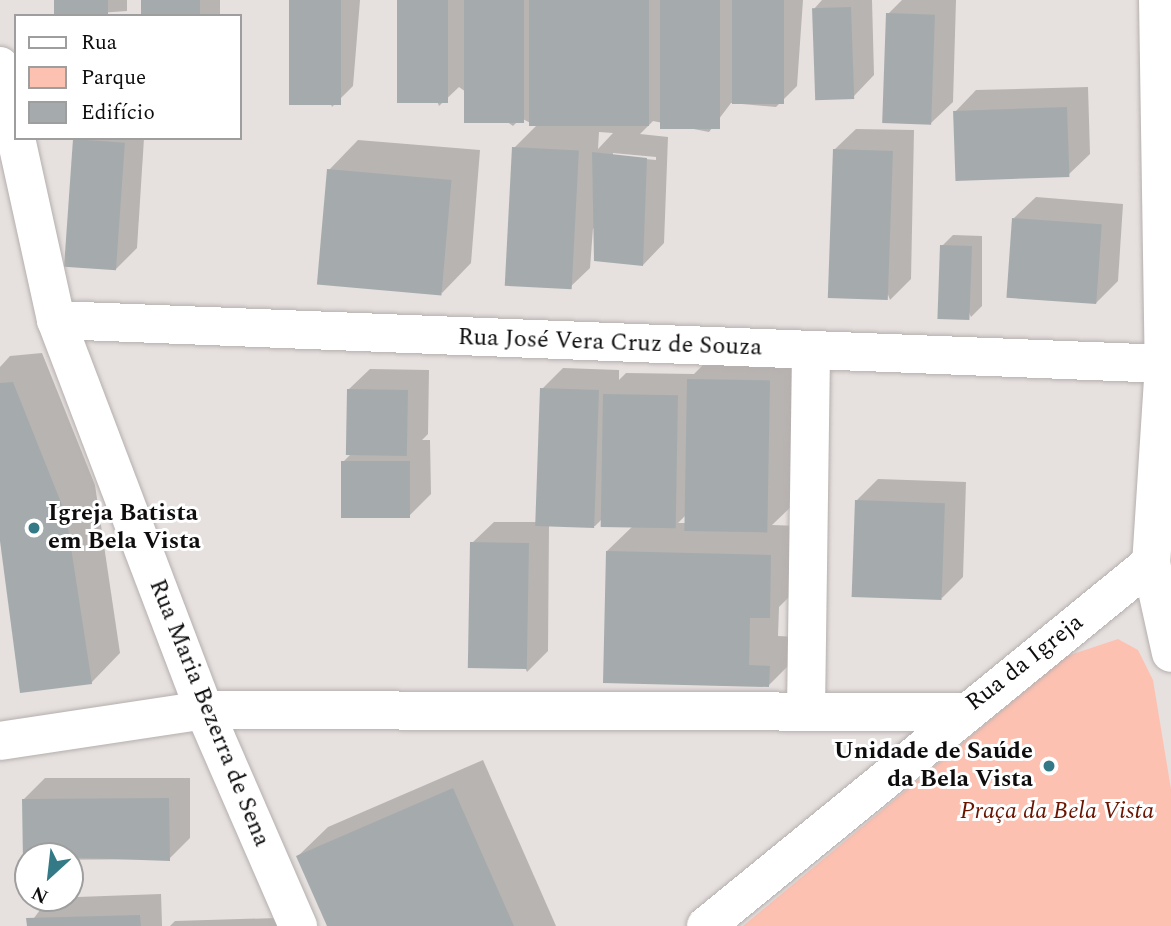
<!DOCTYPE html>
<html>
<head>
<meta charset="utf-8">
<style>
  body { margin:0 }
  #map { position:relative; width:1171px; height:926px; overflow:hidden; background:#e6e1df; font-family:Spectral,serif }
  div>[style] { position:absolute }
  .green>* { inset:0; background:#fdc1b2 }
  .shadow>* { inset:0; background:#0003; transform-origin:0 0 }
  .building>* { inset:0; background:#a5abac; transform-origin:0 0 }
  .roads { filter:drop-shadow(0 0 2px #b5afae) drop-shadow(0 0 2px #b5afae) }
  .minor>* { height:38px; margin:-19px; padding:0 19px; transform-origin:19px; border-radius:19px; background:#fff }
  .dots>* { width:19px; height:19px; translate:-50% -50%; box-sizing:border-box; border:4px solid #fff; border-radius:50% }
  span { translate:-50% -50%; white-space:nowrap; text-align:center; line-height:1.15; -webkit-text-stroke:6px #fff; paint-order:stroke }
  .street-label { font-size:24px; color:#0e0c0c }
  .poi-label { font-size:24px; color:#0e0c0c; font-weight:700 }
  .left { translate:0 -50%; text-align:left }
  .right { translate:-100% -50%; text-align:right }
  .park-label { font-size:24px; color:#691400; font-style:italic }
  .legend { position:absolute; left:14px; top:14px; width:228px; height:126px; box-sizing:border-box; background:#fff; border:2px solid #9f9e9e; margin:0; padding:9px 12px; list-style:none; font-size:21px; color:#0e0c0c }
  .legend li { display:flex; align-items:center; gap:14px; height:35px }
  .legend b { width:35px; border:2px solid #9f9e9e }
  .north { position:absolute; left:14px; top:842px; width:70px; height:70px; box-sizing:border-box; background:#fff; border:2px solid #9f9e9e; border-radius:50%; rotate:207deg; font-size:19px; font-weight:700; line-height:28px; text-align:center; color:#0e0c0c }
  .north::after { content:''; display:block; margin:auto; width:24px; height:32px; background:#347a86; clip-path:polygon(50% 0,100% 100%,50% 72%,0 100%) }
</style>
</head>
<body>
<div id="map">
  <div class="green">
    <div style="clip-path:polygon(1118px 639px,1138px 650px,1153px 680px,1171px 789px,1171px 926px,743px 926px,1067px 656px)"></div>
  </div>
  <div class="shadow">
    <div style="clip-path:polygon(56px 0,127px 0,127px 11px,54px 16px)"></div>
    <div style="left:143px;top:0;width:77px;height:16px"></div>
    <div style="clip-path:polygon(290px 0,360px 0,353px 86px,332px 107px)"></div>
    <div style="clip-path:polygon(evenodd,398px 0,803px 0,797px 86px,776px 107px,731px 103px,709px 132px,653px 121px,640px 134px,668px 137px,664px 243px,643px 265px,593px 228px,590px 268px,568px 289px,514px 148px,536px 126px,521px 118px,513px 126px,459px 87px,439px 106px,398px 0,599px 132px,613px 133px,598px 149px,599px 132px,398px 0,613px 153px,656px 157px,656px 160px,613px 156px,613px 153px)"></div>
    <div style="clip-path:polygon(822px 0,872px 0,874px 75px,853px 97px,814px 9px)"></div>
    <div style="clip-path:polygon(902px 0,956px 0,953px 102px,931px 123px,888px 14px)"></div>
    <div style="clip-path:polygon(1088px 87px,1090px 154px,1068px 175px,955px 112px,976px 90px)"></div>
    <div style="clip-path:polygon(856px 129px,914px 130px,911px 279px,890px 300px,834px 150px)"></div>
    <div style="clip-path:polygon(144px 138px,137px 248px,115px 270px,75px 140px)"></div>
    <div style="clip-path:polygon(358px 140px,480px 150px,471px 263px,442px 293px,329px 170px)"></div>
    <div style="clip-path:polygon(1036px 197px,1123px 204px,1118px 281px,1096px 303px,1014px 218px)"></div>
    <div style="clip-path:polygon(953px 235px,982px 236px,982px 306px,971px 317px,942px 246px)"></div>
    <div style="clip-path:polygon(evenodd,718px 350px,799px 352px,796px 502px,772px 525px,800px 526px,799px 587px,779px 607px,778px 636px,798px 637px,798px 656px,769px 685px,607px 551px,634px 525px,602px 519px,595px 526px,549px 525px,548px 651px,527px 672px,472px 543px,494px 522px,540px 522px,542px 389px,563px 368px,619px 370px,619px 380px,626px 373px,694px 374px,718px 350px,686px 515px,686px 523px,678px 523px,686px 515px)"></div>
    <div style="clip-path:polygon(42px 353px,95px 485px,120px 653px,91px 683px,0 528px,0 367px,10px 356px)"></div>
    <div style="clip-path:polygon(370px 369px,429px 370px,428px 434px,422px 440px,430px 440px,431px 494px,409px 516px,343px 462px,351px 454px,348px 390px)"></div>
    <div style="clip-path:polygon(878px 479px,966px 482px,963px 577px,942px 598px,857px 500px)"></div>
    <div style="clip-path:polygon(483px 760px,556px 926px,328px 926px,298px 856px,328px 827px)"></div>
    <div style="clip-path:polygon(45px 778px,190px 778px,190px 838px,169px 859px,25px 860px,24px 799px)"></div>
    <div style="clip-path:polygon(161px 894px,162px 926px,28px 926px,49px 898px)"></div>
    <div style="clip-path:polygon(277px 918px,277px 926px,170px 926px,175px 921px)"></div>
  </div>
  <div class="building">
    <div style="left:54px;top:0;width:54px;height:16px"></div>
    <div style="left:141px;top:0;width:59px;height:16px"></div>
    <div style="left:289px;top:0;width:52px;height:105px"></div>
    <div style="left:397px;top:0;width:51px;height:103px"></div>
    <div style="left:464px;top:0;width:60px;height:123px"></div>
    <div style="left:529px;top:0;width:120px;height:126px"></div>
    <div style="left:660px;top:0;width:60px;height:129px"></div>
    <div style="left:732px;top:0;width:52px;height:104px"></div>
    <div style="left:851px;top:7px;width:92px;height:39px;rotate:88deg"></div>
    <div style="left:886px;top:13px;width:49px;height:110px;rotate:2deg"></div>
    <div style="left:1067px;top:107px;width:70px;height:114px;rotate:88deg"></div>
    <div style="left:73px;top:139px;width:52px;height:128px;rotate:4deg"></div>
    <div style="left:512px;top:147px;width:67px;height:139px;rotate:3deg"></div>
    <div style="left:833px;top:149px;width:60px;height:149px;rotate:2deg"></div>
    <div style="clip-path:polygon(592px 152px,647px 158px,643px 266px,594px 261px)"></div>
    <div style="left:327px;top:169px;width:125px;height:116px;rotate:5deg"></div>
    <div style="left:1012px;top:218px;width:90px;height:80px;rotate:4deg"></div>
    <div style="left:940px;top:245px;width:32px;height:74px;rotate:2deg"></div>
    <div style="left:687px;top:379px;width:83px;height:152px;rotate:1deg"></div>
    <div style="clip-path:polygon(13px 382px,66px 515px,92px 684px,20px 693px,0 541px,0 383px)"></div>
    <div style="left:540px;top:388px;width:59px;height:138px;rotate:2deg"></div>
    <div style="left:347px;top:389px;width:61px;height:66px;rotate:1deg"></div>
    <div style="left:603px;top:394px;width:75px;height:133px;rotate:1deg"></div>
    <div style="left:341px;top:461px;width:69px;height:57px"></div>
    <div style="left:855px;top:500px;width:90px;height:97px;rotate:2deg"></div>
    <div style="left:470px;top:542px;width:59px;height:126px;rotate:1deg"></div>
    <div style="clip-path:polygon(606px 551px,771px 555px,770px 618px,750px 618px,749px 665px,770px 666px,769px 687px,603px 683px)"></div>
    <div style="clip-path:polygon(453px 788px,514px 926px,327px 926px,296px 856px)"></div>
    <div style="clip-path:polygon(169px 798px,170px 861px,28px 856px,23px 862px,22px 799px)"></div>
    <div style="clip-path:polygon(140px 915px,141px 926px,27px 926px,26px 918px)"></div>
  </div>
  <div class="roads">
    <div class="minor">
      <div style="left:1158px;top:0;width:364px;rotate:89.1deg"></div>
      <div style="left:1164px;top:364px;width:199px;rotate:93.7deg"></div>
      <div style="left:1151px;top:563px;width:92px;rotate:77.5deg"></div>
      <div style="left:0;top:66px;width:74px;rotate:77.5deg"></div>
      <div style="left:16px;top:138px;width:186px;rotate:77.6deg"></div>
      <div style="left:56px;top:320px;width:417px;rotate:69.2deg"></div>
      <div style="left:204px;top:710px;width:236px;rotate:66.5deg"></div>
      <div style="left:56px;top:320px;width:1109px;rotate:2.27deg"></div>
      <div style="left:806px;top:711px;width:360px;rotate:-89.2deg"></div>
      <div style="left:0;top:741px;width:206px;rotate:-8.6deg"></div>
      <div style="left:204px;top:710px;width:759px;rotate:0.15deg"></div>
      <div style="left:706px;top:926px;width:574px;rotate:-39.21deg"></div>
    </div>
  </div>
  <div class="dots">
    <div style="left:34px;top:528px;background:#347a86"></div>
    <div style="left:1049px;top:766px;background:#347a86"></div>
  </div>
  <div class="street-label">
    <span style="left:610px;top:343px;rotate:2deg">Rua José Vera Cruz de Souza</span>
    <span style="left:1025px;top:663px;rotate:-38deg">Rua da Igreja</span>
    <span style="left:209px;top:713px;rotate:68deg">Rua Maria Bezerra de Sena</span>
  </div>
  <div class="poi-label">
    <span class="left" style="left:48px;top:528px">Igreja Batista<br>em Bela Vista</span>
    <span class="right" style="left:1033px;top:766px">Unidade de Saúde<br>da Bela Vista</span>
  </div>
  <div class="park-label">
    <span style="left:1057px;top:812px">Praça da Bela Vista</span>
  </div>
  <ul class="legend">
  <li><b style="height:9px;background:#fff"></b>Rua</li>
  <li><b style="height:19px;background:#fdc1b2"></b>Parque</li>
  <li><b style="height:19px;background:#a5abac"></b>Edifício</li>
  </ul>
  <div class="north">N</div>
</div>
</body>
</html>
